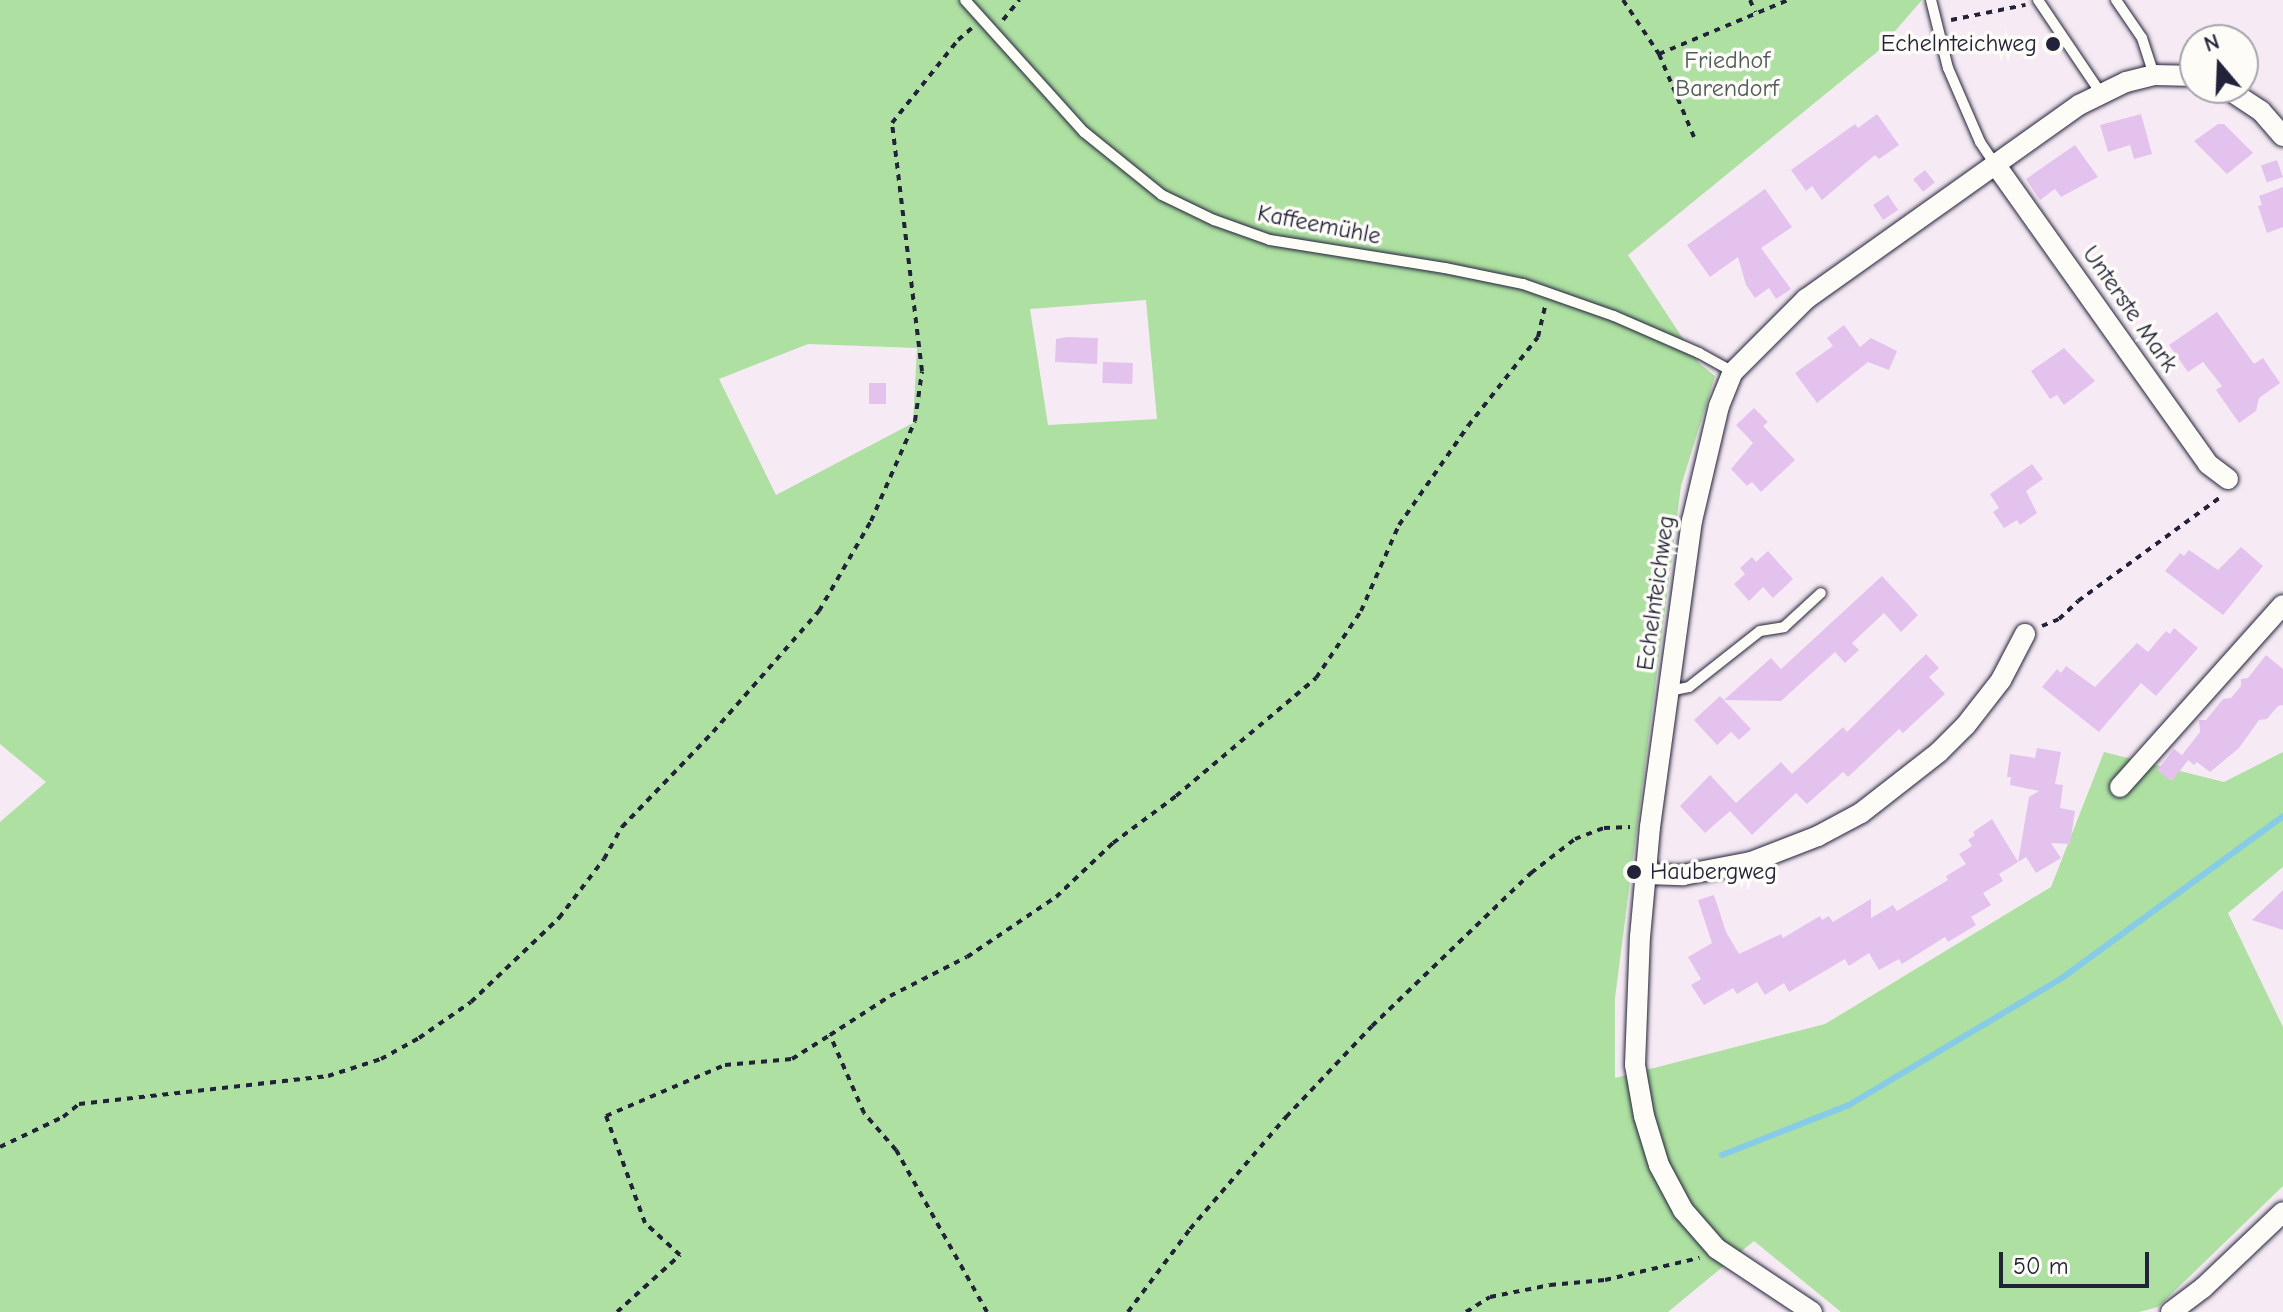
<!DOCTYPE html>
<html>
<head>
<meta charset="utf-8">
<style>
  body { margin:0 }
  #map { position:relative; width:2283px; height:1312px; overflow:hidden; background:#f6ebf4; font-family:"Comic Neue",sans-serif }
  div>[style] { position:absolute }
  .green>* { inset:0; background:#ade0a1 }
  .stream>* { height:6px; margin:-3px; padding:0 3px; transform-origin:3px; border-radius:3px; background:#86cbe7 }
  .building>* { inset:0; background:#e4c2ee; transform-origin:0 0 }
  .path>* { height:4px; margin-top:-2px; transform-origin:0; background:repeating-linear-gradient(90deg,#22223b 0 6px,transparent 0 12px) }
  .roads { filter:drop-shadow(0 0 2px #22223b) drop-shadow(0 0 2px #22223b) }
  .lane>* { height:10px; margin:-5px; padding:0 5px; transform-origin:5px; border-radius:5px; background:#fdfcf7 }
  .street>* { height:20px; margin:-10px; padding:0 10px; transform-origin:10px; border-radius:10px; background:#fdfcf7 }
  .dots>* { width:22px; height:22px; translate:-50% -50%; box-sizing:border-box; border:4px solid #fdfcf7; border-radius:50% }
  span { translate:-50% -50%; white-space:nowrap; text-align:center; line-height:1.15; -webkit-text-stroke:7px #fdfcf7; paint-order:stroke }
  .poi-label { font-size:24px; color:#22223b }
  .right { translate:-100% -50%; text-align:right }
  .left { translate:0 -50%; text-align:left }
  .park-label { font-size:24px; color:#4c5b5a }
  .street-label { font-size:24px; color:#22223b }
  .north { position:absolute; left:2179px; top:24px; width:80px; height:80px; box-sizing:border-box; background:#fdfcf7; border:2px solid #a5a5ac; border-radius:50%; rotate:341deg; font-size:22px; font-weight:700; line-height:32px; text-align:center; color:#22223b }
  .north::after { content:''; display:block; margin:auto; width:28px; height:36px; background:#22223b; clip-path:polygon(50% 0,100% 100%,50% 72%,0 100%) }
  .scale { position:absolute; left:1999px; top:1252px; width:150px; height:36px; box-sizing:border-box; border:4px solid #22223b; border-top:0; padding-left:10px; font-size:24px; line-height:28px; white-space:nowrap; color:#22223b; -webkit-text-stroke:6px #fdfcf7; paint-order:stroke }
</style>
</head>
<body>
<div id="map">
  <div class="green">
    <div style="clip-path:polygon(evenodd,0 0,1922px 0,1877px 52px,1628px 255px,1699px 363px,1715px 376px,1681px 486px,1615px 998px,1615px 1078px,1825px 1024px,2051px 887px,2104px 752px,2224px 782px,2283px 752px,2283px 867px,2228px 913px,2283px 1027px,2283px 1186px,2158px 1307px,2139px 1312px,1841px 1312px,1754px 1241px,1668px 1312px,0 1312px,0 822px,46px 782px,0 744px,0 0,1146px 300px,1157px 419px,1048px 425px,1030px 309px,1146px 300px,0 0,808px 344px,917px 348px,913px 423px,776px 495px,719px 379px,808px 344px)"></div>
  </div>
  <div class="stream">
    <div style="left:1722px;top:1155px;width:136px;rotate:-21.5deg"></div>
    <div style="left:1849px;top:1105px;width:248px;rotate:-30.8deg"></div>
    <div style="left:2062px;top:978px;width:274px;rotate:-36.2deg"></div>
  </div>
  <div class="building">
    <div style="clip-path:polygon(1877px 114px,1899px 145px,1879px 159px,1875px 155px,1822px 200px,1812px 186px,1806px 191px,1791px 170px,1855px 124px,1858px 128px)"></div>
    <div style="clip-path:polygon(2141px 114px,2152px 154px,2134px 159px,2130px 145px,2108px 152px,2100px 125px)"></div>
    <div style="clip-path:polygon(2218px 124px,2224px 124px,2253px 153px,2227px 174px,2194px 141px)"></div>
    <div style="clip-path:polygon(2075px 145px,2098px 177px,2061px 197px,2055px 189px,2040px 200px,2026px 179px)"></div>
    <div style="left:2277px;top:160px;width:18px;height:17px;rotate:71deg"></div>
    <div style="left:1925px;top:170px;width:16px;height:15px;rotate:52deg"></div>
    <div style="clip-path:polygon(2283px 187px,2283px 227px,2267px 233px,2258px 206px,2262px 205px,2259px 196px)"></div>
    <div style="clip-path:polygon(1765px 189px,1792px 227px,1761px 248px,1791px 289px,1776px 299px,1769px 288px,1755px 298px,1746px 285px,1738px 257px,1710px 277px,1687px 245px)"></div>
    <div style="left:1888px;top:195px;width:18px;height:18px;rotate:56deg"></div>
    <div style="clip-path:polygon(2217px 312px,2254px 364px,2263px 358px,2280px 383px,2259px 398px,2256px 411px,2239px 423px,2216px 390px,2222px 386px,2203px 362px,2188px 372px,2169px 345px)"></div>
    <div style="clip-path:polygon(1844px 325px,1860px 347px,1871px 338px,1897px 351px,1889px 370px,1868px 362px,1817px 403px,1795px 373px,1833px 346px,1827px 338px)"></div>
    <div style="clip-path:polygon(1067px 337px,1098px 338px,1097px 364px,1055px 362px,1056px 339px)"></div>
    <div style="clip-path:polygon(2064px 348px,2095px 381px,2064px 405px,2057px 395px,2050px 399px,2031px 371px)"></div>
    <div style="left:1103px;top:362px;width:30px;height:21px;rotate:2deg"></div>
    <div style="left:869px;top:383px;width:17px;height:21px"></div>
    <div style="clip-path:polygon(1754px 408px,1768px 422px,1763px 426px,1795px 460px,1761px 492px,1752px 482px,1747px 486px,1731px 469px,1753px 443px,1736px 425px)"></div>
    <div style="clip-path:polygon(2032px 464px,2043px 479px,2026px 491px,2037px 513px,2020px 525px,2017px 520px,2004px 528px,1993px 512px,1999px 508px,1990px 494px)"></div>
    <div style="clip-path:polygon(2241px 547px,2263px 566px,2223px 615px,2165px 571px,2180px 553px,2184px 556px,2189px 550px,2218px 570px)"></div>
    <div style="clip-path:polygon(1768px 551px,1793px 579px,1773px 598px,1763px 587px,1749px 601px,1734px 584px,1745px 574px,1740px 568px,1752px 557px,1756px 562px)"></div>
    <div style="clip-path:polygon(1882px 576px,1918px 615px,1901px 632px,1884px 613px,1852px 643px,1859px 650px,1845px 663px,1835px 652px,1781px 701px,1724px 700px,1771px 658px,1781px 669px)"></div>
    <div style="clip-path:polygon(2174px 628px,2198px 648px,2156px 696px,2141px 683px,2099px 732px,2042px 687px,2057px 669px,2061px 673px,2066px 666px,2095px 687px,2137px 643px,2148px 652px,2166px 631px,2170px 634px)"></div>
    <div style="clip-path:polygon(1926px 654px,1939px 668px,1929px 677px,1945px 694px,1903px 733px,1899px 729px,1848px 777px,1843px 772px,1807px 804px,1796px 793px,1752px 835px,1730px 811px,1705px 833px,1680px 806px,1710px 775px,1736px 803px,1781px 762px,1792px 774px,1843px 727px,1847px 732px)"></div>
    <div style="clip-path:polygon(2266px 655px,2283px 669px,2283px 705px,2278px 706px,2267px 719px,2259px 720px,2239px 748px,2210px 772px,2197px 762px,2194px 765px,2182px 755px,2200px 732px,2199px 720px,2206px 720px,2223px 699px,2231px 698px,2241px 686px,2241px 679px,2248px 678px)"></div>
    <div style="clip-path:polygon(1720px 696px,1751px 729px,1739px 740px,1731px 732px,1717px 745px,1694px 720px)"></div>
    <div style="clip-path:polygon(2037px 748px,2061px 752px,2055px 784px,2063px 785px,2060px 808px,2075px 811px,2070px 844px,2051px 843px,2061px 858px,2036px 873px,2026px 857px,1999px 874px,2003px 881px,1983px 893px,1991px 905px,1971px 917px,1976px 925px,1948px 942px,1945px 937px,1902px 964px,1899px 959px,1879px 970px,1869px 953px,1849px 966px,1845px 959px,1789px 992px,1784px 983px,1765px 995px,1757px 982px,1737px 994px,1733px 988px,1704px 1005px,1691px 985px,1701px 979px,1688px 957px,1712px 943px,1698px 900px,1714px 895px,1726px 932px,1739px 954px,1781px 934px,1783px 938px,1820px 916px,1822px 920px,1829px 916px,1833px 922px,1871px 899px,1871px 918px,1893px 905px,1897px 911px,1948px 880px,1946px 876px,1966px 864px,1959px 854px,1972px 846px,1968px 840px,1975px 835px,1973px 832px,1992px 819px,2018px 862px,2029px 797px,2039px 791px,2010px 785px,2011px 777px,2007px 777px,2010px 754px,2035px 758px)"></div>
    <div style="left:2174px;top:749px;width:18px;height:27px;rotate:38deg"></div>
    <div style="clip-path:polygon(2283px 890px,2283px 930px,2252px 920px)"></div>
  </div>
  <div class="path">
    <div style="left:1623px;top:0;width:65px;rotate:56.3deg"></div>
    <div style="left:1750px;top:0;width:13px;rotate:67deg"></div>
    <div style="left:1003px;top:20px;width:26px;rotate:-51deg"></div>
    <div style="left:1951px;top:20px;width:76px;rotate:-11.5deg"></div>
    <div style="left:1694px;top:137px;width:90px;rotate:-112.9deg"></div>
    <div style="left:1659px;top:54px;width:140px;rotate:-22.7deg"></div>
    <div style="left:2042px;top:626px;width:18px;rotate:-22deg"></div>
    <div style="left:2059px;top:619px;width:26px;rotate:-43deg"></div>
    <div style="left:2078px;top:601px;width:178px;rotate:-36.1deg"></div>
    <div style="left:0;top:1147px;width:70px;rotate:-25.5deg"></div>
    <div style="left:63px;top:1117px;width:21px;rotate:-39deg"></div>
    <div style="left:79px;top:1104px;width:251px;rotate:-6.4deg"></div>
    <div style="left:328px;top:1076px;width:56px;rotate:-17.8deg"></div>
    <div style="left:381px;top:1059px;width:43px;rotate:-28.9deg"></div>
    <div style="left:419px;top:1038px;width:63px;rotate:-34.7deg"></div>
    <div style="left:471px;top:1002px;width:122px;rotate:-43.7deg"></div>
    <div style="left:559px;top:918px;width:74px;rotate:-52.7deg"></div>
    <div style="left:604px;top:859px;width:37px;rotate:-61deg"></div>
    <div style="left:622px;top:827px;width:132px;rotate:-46.2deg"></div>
    <div style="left:713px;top:732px;width:161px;rotate:-48.8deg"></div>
    <div style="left:819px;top:611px;width:104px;rotate:-60deg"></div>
    <div style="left:871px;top:521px;width:109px;rotate:-66.3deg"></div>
    <div style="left:915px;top:421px;width:50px;rotate:-82deg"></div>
    <div style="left:922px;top:371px;width:250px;rotate:-96.9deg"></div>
    <div style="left:892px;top:123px;width:106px;rotate:-51.5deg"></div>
    <div style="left:958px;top:40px;width:18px;rotate:-41deg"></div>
    <div style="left:617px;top:1312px;width:85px;rotate:-42.1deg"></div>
    <div style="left:680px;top:1255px;width:47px;rotate:-137.6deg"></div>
    <div style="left:645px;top:1223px;width:114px;rotate:-110deg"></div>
    <div style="left:606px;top:1116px;width:129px;rotate:-23.2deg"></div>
    <div style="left:725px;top:1065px;width:67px;rotate:-5.1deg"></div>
    <div style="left:792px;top:1059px;width:45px;rotate:-32.3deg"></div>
    <div style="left:987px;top:1312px;width:186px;rotate:-119.3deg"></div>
    <div style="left:896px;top:1150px;width:49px;rotate:-130.9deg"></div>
    <div style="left:864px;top:1113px;width:85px;rotate:-113.6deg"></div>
    <div style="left:830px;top:1035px;width:72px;rotate:-33deg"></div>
    <div style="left:890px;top:996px;width:86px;rotate:-26.9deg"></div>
    <div style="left:967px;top:957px;width:107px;rotate:-34deg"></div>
    <div style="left:1056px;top:897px;width:79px;rotate:-43.5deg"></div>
    <div style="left:1113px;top:843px;width:79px;rotate:-36.7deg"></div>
    <div style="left:1176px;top:796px;width:183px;rotate:-40.1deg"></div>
    <div style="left:1316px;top:678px;width:81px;rotate:-56.1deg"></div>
    <div style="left:1361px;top:611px;width:94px;rotate:-66.2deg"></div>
    <div style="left:1399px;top:525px;width:121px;rotate:-55.1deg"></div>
    <div style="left:1468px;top:426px;width:113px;rotate:-51.8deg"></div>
    <div style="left:1538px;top:337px;width:31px;rotate:-77deg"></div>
    <div style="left:1128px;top:1312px;width:104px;rotate:-53.2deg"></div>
    <div style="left:1190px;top:1229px;width:148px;rotate:-49.4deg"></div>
    <div style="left:1286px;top:1117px;width:125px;rotate:-46.6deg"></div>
    <div style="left:1372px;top:1026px;width:221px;rotate:-43.9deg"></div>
    <div style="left:1531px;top:873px;width:56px;rotate:-37.7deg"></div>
    <div style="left:1575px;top:839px;width:31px;rotate:-21deg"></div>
    <div style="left:1604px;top:828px;width:26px;rotate:-2deg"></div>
    <div style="left:1466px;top:1312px;width:28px;rotate:-32deg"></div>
    <div style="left:1490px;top:1297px;width:61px;rotate:-11.3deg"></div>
    <div style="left:1550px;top:1285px;width:55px;rotate:-5.2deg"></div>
    <div style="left:1605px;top:1280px;width:97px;rotate:-13.2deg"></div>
  </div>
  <div class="roads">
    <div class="lane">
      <div style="left:965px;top:0;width:178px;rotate:48deg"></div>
      <div style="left:1084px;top:132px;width:100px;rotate:38.9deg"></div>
      <div style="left:1162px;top:195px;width:58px;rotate:25.7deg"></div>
      <div style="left:1214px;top:220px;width:59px;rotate:19.7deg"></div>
      <div style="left:1270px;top:240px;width:177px;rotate:9.1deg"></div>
      <div style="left:1445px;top:268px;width:80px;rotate:11.6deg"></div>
      <div style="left:1523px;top:284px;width:96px;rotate:19.4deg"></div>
      <div style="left:1614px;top:316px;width:93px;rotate:23.5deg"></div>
      <div style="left:1699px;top:353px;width:39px;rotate:29deg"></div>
      <div style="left:1931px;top:0;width:70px;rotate:76deg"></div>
      <div style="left:1948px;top:68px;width:81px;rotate:66.6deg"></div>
      <div style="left:1980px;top:142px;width:27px;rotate:56deg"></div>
      <div style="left:2038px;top:0;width:111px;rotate:56deg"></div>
      <div style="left:2116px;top:0;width:46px;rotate:55.6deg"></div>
      <div style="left:2142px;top:38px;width:39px;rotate:72deg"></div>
      <div style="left:1669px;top:691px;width:20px;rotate:-11deg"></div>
      <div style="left:1689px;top:687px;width:90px;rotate:-38.3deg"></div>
      <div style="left:1760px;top:631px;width:24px;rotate:-9deg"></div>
      <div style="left:1784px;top:627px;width:50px;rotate:-42.6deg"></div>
    </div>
    <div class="street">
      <div style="left:2226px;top:88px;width:42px;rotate:33.3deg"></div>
      <div style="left:2261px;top:111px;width:33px;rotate:49deg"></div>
      <div style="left:1995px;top:164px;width:368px;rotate:54.6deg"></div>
      <div style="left:2208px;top:464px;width:25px;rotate:37deg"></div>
      <div style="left:2120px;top:787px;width:244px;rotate:-48.2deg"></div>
      <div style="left:1646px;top:874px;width:37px;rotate:2deg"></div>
      <div style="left:1683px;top:875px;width:69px;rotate:-10.8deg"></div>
      <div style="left:1751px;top:862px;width:72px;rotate:-21.2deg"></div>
      <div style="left:1818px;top:836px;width:49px;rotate:-28.1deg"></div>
      <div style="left:1861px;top:813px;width:99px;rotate:-38deg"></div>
      <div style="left:1939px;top:752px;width:38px;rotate:-45deg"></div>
      <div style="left:1966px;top:725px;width:57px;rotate:-52.1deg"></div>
      <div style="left:2001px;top:680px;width:52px;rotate:-62.4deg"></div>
      <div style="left:1812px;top:1312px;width:114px;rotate:-146.4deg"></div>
      <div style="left:1717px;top:1249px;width:52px;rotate:-131.1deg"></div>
      <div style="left:1683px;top:1210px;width:51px;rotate:-118.1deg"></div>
      <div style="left:1659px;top:1165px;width:51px;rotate:-107deg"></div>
      <div style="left:1644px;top:1116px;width:52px;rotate:-100deg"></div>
      <div style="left:1635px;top:1065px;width:128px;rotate:-87.8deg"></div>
      <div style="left:1640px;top:937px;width:110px;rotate:-84.8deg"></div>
      <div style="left:1650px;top:827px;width:309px;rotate:-82.2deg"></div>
      <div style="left:1692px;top:521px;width:118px;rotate:-76.8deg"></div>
      <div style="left:1719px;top:406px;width:37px;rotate:-68deg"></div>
      <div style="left:1733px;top:372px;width:103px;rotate:-45deg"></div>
      <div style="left:1806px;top:299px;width:335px;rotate:-35.4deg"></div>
      <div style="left:2079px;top:105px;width:52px;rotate:-26.1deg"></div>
      <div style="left:2126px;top:82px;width:29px;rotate:-14deg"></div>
      <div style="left:2154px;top:75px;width:41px;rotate:1.4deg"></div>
      <div style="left:2171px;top:1312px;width:40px;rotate:-37deg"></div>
      <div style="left:2203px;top:1288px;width:110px;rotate:-43.5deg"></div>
    </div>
  </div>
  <div class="dots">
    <div style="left:2053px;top:44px;background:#22223b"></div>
    <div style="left:1634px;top:872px;background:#22223b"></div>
  </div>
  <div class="poi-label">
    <span class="right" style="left:2037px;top:44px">Echelnteichweg</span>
    <span class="left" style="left:1650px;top:872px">Haubergweg</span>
  </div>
  <div class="park-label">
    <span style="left:1727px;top:75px">Friedhof<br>Barendorf</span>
  </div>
  <div class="street-label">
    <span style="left:1319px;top:225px;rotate:11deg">Kaffeemühle</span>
    <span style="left:2130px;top:309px;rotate:55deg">Unterste Mark</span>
    <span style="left:1656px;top:593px;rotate:-82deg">Echelnteichweg</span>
  </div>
  <div class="north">N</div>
  <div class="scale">50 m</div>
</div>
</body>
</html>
